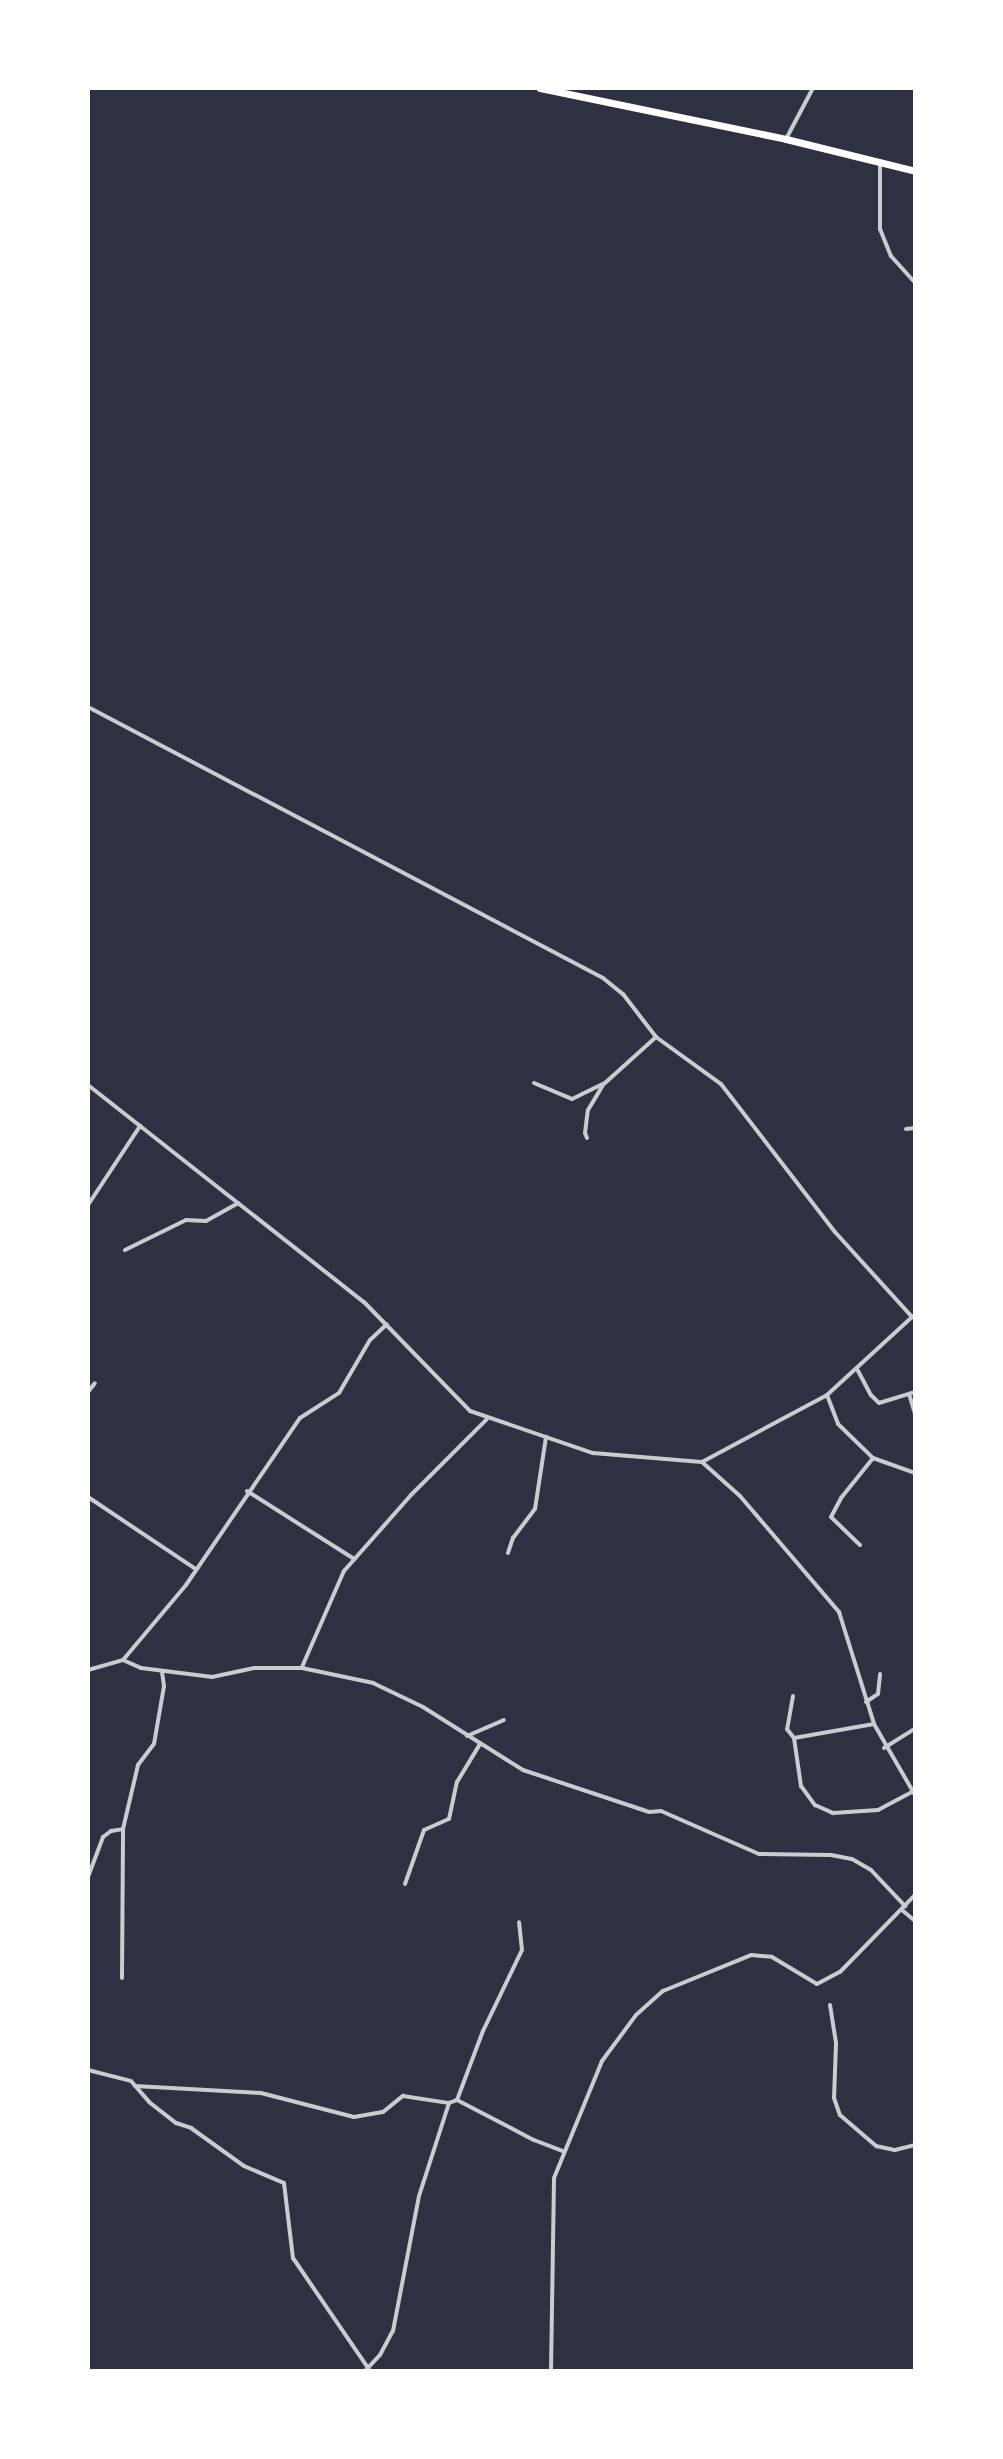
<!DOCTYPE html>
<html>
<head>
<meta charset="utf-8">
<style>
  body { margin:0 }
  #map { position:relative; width:1003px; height:2459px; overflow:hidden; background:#2d3142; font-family:"Fira Sans",sans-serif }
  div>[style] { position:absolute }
  .minor>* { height:4px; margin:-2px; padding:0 2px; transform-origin:2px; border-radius:2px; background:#caccd0 }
  .primary>* { height:7px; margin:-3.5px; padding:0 3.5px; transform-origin:3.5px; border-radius:3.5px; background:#fff }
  span { translate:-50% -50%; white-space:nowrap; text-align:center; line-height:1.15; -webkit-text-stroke:6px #fff; paint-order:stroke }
  .frame { position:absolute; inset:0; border:90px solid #fff; pointer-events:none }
</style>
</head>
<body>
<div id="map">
  <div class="minor">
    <div style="left:786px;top:139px;width:58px;rotate:-62.1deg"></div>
    <div style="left:880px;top:161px;width:68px;rotate:90deg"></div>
    <div style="left:880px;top:229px;width:29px;rotate:68deg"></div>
    <div style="left:891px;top:256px;width:36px;rotate:48deg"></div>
    <div style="left:88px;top:707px;width:582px;rotate:27.75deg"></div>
    <div style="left:603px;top:978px;width:26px;rotate:39deg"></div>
    <div style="left:623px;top:994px;width:54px;rotate:52.5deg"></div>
    <div style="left:656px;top:1037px;width:80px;rotate:35.9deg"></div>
    <div style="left:721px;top:1084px;width:187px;rotate:52.4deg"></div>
    <div style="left:835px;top:1232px;width:115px;rotate:47.8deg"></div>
    <div style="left:912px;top:1317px;width:4px;rotate:-34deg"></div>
    <div style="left:534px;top:1083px;width:41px;rotate:22.8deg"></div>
    <div style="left:572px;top:1099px;width:37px;rotate:-26deg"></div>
    <div style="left:605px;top:1083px;width:69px;rotate:-42deg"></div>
    <div style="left:88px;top:1085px;width:351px;rotate:38.2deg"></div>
    <div style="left:364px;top:1302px;width:152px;rotate:45.8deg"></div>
    <div style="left:470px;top:1411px;width:130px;rotate:18.9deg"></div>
    <div style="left:593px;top:1453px;width:109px;rotate:4.7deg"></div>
    <div style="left:702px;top:1462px;width:51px;rotate:41.8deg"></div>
    <div style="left:740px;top:1496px;width:153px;rotate:49.5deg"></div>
    <div style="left:839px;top:1612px;width:117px;rotate:72.6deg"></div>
    <div style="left:874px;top:1724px;width:82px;rotate:60deg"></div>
    <div style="left:906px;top:1129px;width:9px;rotate:-6deg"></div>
    <div style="left:587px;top:1138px;width:5px;rotate:-112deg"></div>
    <div style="left:585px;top:1133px;width:23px;rotate:-83deg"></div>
    <div style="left:588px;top:1110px;width:29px;rotate:-59deg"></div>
    <div style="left:88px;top:1205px;width:95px;rotate:-56.6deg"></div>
    <div style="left:125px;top:1250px;width:68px;rotate:-26.2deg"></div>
    <div style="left:186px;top:1220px;width:20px;rotate:3deg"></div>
    <div style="left:206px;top:1221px;width:37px;rotate:-29deg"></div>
    <div style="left:857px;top:1369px;width:30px;rotate:62deg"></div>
    <div style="left:871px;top:1395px;width:11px;rotate:45deg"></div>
    <div style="left:879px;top:1403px;width:38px;rotate:-17deg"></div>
    <div style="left:88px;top:1392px;width:11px;rotate:-52deg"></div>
    <div style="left:909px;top:1394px;width:21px;rotate:73deg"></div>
    <div style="left:827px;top:1395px;width:31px;rotate:69deg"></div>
    <div style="left:838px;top:1424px;width:49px;rotate:44.2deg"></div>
    <div style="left:873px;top:1458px;width:45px;rotate:19.7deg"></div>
    <div style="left:702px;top:1462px;width:142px;rotate:-28.2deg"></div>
    <div style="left:827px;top:1395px;width:115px;rotate:-42.5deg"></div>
    <div style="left:247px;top:1491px;width:127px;rotate:32.4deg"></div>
    <div style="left:88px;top:1497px;width:128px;rotate:33.8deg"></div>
    <div style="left:860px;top:1545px;width:40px;rotate:-136deg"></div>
    <div style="left:831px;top:1517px;width:21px;rotate:-62deg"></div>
    <div style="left:841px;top:1498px;width:51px;rotate:-51.3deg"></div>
    <div style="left:508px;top:1553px;width:16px;rotate:-72deg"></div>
    <div style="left:513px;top:1538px;width:36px;rotate:-53deg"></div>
    <div style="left:535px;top:1509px;width:73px;rotate:-81.3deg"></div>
    <div style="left:123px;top:1660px;width:98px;rotate:-50deg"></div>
    <div style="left:186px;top:1585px;width:202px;rotate:-55.7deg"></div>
    <div style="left:300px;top:1418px;width:46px;rotate:-32.7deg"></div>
    <div style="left:339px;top:1393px;width:61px;rotate:-59.7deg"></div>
    <div style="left:370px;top:1340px;width:23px;rotate:-43deg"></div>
    <div style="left:302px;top:1667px;width:105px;rotate:-66.4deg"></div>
    <div style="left:344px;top:1571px;width:101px;rotate:-48.6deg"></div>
    <div style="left:411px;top:1495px;width:107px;rotate:-45deg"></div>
    <div style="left:88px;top:1670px;width:36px;rotate:-16deg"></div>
    <div style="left:123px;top:1660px;width:20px;rotate:24deg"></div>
    <div style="left:141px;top:1668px;width:72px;rotate:7.2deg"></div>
    <div style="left:212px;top:1677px;width:43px;rotate:-12.1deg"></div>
    <div style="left:254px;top:1668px;width:48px"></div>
    <div style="left:302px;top:1668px;width:73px;rotate:11.9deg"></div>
    <div style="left:373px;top:1683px;width:55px;rotate:25.6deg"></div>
    <div style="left:423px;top:1707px;width:118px;rotate:32.2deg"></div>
    <div style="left:523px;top:1770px;width:133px;rotate:18.4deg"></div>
    <div style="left:649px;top:1812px;width:12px;rotate:-5deg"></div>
    <div style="left:661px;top:1811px;width:107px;rotate:23.7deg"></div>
    <div style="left:759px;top:1854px;width:72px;rotate:0.8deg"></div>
    <div style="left:831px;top:1855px;width:21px;rotate:11deg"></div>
    <div style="left:852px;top:1859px;width:22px;rotate:30deg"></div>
    <div style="left:871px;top:1870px;width:50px;rotate:46.6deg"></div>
    <div style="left:793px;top:1696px;width:34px;rotate:100deg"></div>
    <div style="left:787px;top:1729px;width:11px;rotate:52deg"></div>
    <div style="left:794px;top:1738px;width:49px;rotate:81.7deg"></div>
    <div style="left:801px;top:1786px;width:24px;rotate:54deg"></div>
    <div style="left:815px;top:1805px;width:20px;rotate:24deg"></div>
    <div style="left:833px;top:1813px;width:45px;rotate:-3.8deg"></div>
    <div style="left:878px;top:1810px;width:40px;rotate:-28deg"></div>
    <div style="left:866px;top:1702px;width:14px;rotate:-34deg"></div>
    <div style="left:878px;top:1694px;width:20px;rotate:-84deg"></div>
    <div style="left:467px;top:1736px;width:40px;rotate:-23.4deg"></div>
    <div style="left:794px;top:1738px;width:81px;rotate:-9.9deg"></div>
    <div style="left:884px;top:1748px;width:36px;rotate:-32deg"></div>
    <div style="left:88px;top:1877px;width:43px;rotate:-69.4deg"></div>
    <div style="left:103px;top:1837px;width:10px;rotate:-37deg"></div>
    <div style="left:111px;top:1831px;width:12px;rotate:-9deg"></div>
    <div style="left:405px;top:1884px;width:57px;rotate:-70.6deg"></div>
    <div style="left:424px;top:1830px;width:27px;rotate:-24deg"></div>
    <div style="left:449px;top:1819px;width:38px;rotate:-78deg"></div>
    <div style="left:457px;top:1782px;width:44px;rotate:-58.8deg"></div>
    <div style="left:902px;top:1910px;width:17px;rotate:40deg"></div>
    <div style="left:122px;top:1978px;width:149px;rotate:-89.6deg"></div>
    <div style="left:123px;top:1829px;width:66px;rotate:-76.8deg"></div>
    <div style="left:138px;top:1765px;width:26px;rotate:-53deg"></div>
    <div style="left:154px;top:1744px;width:59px;rotate:-80.2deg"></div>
    <div style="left:164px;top:1686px;width:15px;rotate:-98deg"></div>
    <div style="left:830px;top:2005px;width:39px;rotate:81deg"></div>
    <div style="left:836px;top:2044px;width:54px;rotate:92.1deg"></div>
    <div style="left:834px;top:2098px;width:18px;rotate:71deg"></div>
    <div style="left:840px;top:2115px;width:48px;rotate:40.7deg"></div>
    <div style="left:876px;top:2146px;width:19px;rotate:12deg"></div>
    <div style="left:895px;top:2150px;width:21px;rotate:-14deg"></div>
    <div style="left:88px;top:2070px;width:44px;rotate:14.3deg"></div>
    <div style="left:131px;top:2081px;width:28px;rotate:49deg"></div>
    <div style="left:149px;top:2102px;width:34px;rotate:38deg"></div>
    <div style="left:176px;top:2123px;width:16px;rotate:18deg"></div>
    <div style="left:191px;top:2128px;width:65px;rotate:35.6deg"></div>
    <div style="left:244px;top:2166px;width:43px;rotate:23deg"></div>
    <div style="left:284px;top:2183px;width:76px;rotate:83.2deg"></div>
    <div style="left:293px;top:2258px;width:137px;rotate:55.7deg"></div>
    <div style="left:135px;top:2086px;width:126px;rotate:3.2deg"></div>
    <div style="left:261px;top:2093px;width:96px;rotate:14.5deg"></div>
    <div style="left:354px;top:2117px;width:29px;rotate:-10deg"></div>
    <div style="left:383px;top:2112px;width:26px;rotate:-39deg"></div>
    <div style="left:403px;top:2096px;width:47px;rotate:8.7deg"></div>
    <div style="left:457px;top:2100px;width:87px;rotate:27.5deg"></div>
    <div style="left:534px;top:2140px;width:31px;rotate:21deg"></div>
    <div style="left:365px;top:2371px;width:22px;rotate:-47deg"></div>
    <div style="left:380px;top:2355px;width:27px;rotate:-62deg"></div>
    <div style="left:393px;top:2331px;width:137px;rotate:-79.1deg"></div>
    <div style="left:419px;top:2196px;width:98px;rotate:-72.1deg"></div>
    <div style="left:449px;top:2103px;width:9px;rotate:-21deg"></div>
    <div style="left:457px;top:2100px;width:74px;rotate:-69.4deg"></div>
    <div style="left:483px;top:2031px;width:90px;rotate:-64.3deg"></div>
    <div style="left:522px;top:1950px;width:28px;rotate:-96deg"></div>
    <div style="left:551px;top:2371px;width:193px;rotate:-89.1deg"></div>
    <div style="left:554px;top:2178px;width:126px;rotate:-67.7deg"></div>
    <div style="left:602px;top:2061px;width:57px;rotate:-53.5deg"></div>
    <div style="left:636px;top:2015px;width:36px;rotate:-42deg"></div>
    <div style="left:663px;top:1991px;width:95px;rotate:-22.2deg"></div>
    <div style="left:751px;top:1955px;width:21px;rotate:5deg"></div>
    <div style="left:772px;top:1957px;width:52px;rotate:31deg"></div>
    <div style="left:817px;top:1984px;width:26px;rotate:-28deg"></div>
    <div style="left:840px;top:1972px;width:107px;rotate:-45.8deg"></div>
  </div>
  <div class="primary">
    <div style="left:540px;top:88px;width:251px;rotate:11.7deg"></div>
    <div style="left:786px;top:139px;width:133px;rotate:13.9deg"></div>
  </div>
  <div class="frame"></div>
</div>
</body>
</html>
